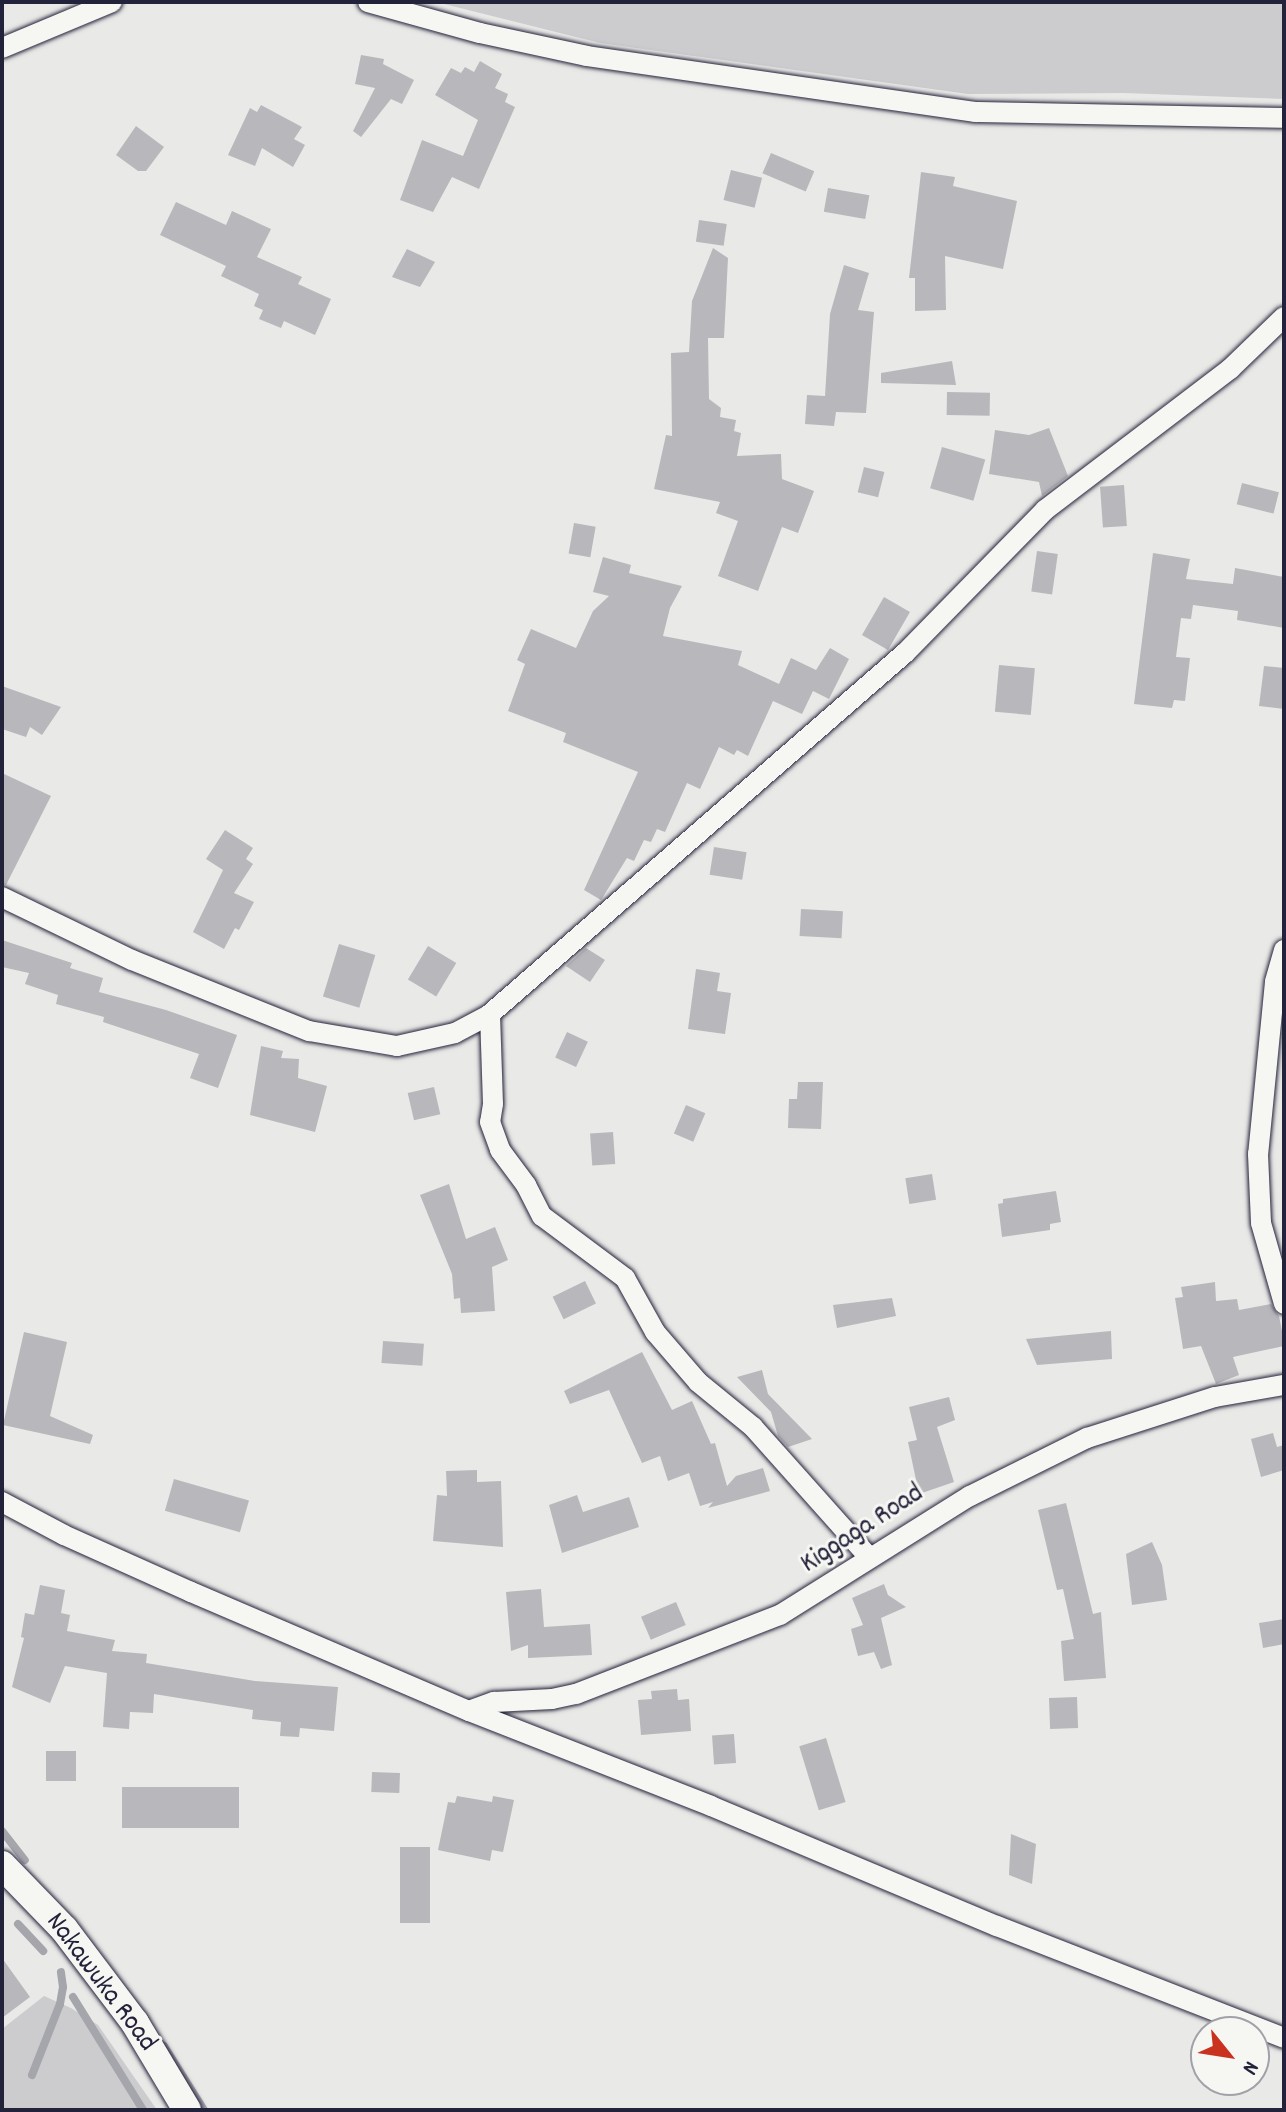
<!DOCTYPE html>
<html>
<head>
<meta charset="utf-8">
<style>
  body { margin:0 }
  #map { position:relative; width:1286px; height:2112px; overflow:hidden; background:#e9e9e7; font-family:Dekko,sans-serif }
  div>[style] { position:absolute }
  .green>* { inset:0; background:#ccccce }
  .stream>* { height:8px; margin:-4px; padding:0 4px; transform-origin:4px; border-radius:4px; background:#a5a5ac }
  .building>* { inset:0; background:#b8b8bc; transform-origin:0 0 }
  .roads { filter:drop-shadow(0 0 2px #22223b) drop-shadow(0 0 2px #22223b) }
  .street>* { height:20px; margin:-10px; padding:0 10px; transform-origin:10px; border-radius:10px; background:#f6f6f2 }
  .secondary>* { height:28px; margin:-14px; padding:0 14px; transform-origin:14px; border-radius:14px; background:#f6f6f2 }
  span { translate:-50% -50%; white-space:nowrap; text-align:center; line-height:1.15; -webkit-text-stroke:6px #f6f6f2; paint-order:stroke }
  .street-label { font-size:28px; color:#22223b }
  .frame { position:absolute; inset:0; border:4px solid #22223b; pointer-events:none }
  .north { position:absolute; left:1190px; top:2016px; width:80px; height:80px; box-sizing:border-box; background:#f6f6f2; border:2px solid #a1a1a9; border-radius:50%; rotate:120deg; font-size:22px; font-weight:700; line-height:32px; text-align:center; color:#22223b }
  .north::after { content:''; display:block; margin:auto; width:28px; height:36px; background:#c8321e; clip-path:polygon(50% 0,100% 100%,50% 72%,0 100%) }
</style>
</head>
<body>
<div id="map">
  <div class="green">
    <div style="clip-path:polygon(436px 2px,1284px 2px,1284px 99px,1124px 93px,968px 94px,600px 43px)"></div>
    <div style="clip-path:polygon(44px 1996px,71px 2008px,98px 2025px,157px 2110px,2px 2110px,2px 2029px)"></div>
  </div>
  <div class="stream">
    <div style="left:2px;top:1831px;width:37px;rotate:52deg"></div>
    <div style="left:18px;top:1924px;width:37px;rotate:47deg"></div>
    <div style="left:73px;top:1997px;width:133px;rotate:58.2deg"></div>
    <div style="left:164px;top:2046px;width:75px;rotate:58deg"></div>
    <div style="left:32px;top:2075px;width:76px;rotate:-68.5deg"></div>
    <div style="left:60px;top:2004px;width:17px;rotate:-80deg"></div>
    <div style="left:63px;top:1987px;width:15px;rotate:-98deg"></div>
  </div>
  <div class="building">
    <div style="clip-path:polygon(361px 55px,384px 59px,383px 64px,414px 80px,402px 104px,391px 99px,361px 137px,353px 131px,375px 88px,355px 84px)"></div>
    <div style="clip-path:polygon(480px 61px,502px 74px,495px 88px,508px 94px,505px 102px,515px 107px,479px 189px,452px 177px,433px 212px,400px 200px,422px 140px,463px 156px,478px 120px,435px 95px,451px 68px,461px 73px,465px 67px,474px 72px)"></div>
    <div style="clip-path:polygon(261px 105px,302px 127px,294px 139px,305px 145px,293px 167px,262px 148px,255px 166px,228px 155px,250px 108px,257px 112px)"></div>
    <div style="clip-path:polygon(136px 126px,164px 147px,146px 171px,138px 171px,116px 155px)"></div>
    <div style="left:771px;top:153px;width:47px;height:22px;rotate:23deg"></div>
    <div style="left:731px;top:170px;width:32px;height:31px;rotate:14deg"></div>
    <div style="clip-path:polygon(921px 172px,955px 177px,953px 186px,1017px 201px,1003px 269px,945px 256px,946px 310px,915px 311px,915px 278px,909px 278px)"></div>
    <div style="left:828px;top:188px;width:42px;height:24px;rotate:10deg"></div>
    <div style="clip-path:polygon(176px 202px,226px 225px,232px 211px,271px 229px,257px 257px,302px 277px,298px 284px,331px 299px,315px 335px,284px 321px,281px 328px,259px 319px,263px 310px,254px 306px,259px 294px,221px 276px,226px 266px,160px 235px)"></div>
    <div style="left:699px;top:220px;width:28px;height:22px;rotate:8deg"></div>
    <div style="clip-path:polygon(713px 248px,728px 258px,724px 338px,708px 338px,709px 399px,721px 408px,720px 417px,736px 420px,734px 431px,741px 433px,737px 456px,781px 454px,782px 479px,814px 491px,798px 533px,782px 527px,758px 591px,718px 576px,738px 521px,716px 513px,720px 502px,654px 489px,666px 435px,672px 436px,671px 353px,689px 352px,692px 301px)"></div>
    <div style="clip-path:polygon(407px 249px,435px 262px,420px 287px,392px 277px)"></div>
    <div style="clip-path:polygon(844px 265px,869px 273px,858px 310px,874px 312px,866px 413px,836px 412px,834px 426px,805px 424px,807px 395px,825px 396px,830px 314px)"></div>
    <div style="clip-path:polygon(952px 361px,956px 385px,881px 383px,881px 373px)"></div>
    <div style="left:947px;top:392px;width:43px;height:23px;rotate:1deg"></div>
    <div style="clip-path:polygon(1049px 428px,1068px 476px,1042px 496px,1039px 482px,989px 474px,995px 430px,1029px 435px)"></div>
    <div style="left:942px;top:447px;width:45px;height:43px;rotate:16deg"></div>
    <div style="left:864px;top:467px;width:21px;height:26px;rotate:14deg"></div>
    <div style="left:1242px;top:483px;width:38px;height:22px;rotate:14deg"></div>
    <div style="left:1124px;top:485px;width:41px;height:24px;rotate:86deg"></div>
    <div style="left:574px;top:523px;width:22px;height:31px;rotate:10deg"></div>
    <div style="left:1037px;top:551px;width:21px;height:41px;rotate:8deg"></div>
    <div style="clip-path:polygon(1153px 553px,1190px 559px,1186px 579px,1233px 584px,1235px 568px,1284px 577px,1284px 628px,1237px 620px,1238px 611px,1193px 605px,1191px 619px,1181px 618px,1176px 657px,1190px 658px,1185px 701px,1174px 700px,1172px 708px,1134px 704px)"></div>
    <div style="clip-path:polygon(603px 557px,631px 565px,629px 573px,682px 586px,670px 608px,663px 636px,742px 651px,738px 665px,779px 684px,791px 658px,816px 670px,830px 648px,849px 659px,829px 699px,813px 691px,802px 714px,773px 701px,748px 756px,737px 750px,734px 755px,719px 747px,700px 789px,687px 783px,665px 832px,657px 829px,651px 842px,644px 840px,634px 861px,627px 858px,601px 900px,584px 890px,638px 772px,563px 742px,566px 733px,508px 711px,525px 664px,517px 660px,531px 629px,576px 648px,593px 611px,609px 596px,593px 592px)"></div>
    <div style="left:884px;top:597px;width:30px;height:44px;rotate:30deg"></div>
    <div style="left:999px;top:665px;width:36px;height:47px;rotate:5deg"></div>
    <div style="clip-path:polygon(1264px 666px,1284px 668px,1284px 709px,1259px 706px)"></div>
    <div style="clip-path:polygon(2px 686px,61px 707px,42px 735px,30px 727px,26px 737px,2px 729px)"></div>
    <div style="clip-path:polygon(2px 773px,51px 796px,6px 885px,2px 884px)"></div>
    <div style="clip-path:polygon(225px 830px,253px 848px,246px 859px,253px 864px,234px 893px,254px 902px,239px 930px,235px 928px,224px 949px,193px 932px,223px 870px,206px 859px)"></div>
    <div style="left:714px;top:847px;width:33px;height:28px;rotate:9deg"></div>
    <div style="left:801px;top:909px;width:42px;height:27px;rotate:3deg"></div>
    <div style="clip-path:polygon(2px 940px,72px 963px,70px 968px,103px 978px,99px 992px,166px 1010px,237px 1035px,218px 1088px,190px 1078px,199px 1054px,103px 1022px,104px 1017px,56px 1004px,58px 995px,25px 984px,29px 973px,2px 967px)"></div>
    <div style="left:339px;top:944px;width:38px;height:55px;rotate:17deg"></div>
    <div style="left:428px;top:946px;width:33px;height:39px;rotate:31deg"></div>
    <div style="clip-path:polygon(586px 948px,605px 960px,590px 982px,566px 966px)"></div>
    <div style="clip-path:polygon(696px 969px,720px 973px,717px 991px,731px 993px,725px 1034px,688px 1029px)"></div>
    <div style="left:567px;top:1032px;width:23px;height:28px;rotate:25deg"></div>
    <div style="clip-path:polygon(261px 1046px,283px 1051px,281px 1058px,299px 1059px,298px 1078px,327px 1086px,315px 1132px,250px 1115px)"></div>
    <div style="clip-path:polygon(798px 1082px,823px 1082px,821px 1129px,788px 1128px,789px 1099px,797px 1099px)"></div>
    <div style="left:434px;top:1087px;width:28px;height:27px;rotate:77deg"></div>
    <div style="left:686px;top:1105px;width:21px;height:31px;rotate:23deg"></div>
    <div style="left:613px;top:1132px;width:32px;height:23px;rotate:86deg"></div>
    <div style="left:932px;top:1174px;width:26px;height:27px;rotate:81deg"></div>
    <div style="clip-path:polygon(449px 1184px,466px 1239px,495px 1227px,508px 1260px,492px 1267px,495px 1311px,461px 1313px,460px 1298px,454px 1299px,452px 1274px,420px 1195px)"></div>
    <div style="clip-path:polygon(1056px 1191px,1061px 1222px,1050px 1224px,1050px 1230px,1002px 1237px,998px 1204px,1003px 1203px,1003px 1199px)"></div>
    <div style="left:585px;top:1281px;width:25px;height:36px;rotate:64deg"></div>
    <div style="clip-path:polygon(1215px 1282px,1216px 1301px,1237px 1299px,1239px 1310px,1271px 1304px,1279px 1316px,1284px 1341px,1284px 1346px,1233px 1357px,1239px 1375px,1216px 1384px,1201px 1346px,1183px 1349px,1175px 1298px,1183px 1297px,1181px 1287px)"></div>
    <div style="clip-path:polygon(892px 1298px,896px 1316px,837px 1328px,833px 1305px)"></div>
    <div style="clip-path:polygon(1111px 1331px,1112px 1359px,1037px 1365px,1026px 1339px)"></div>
    <div style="clip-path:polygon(24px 1332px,67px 1342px,50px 1416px,93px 1435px,90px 1444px,3px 1425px)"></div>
    <div style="left:383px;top:1341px;width:41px;height:22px;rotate:4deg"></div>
    <div style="clip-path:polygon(642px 1352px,672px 1410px,692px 1401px,711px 1444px,715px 1443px,727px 1486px,736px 1476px,763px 1468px,770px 1491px,708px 1508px,713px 1502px,700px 1506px,689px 1473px,668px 1481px,660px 1456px,642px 1463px,609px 1390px,570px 1404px,564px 1391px)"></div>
    <div style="clip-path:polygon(762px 1370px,768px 1394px,812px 1439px,788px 1447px,778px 1436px,771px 1412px,737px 1377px)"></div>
    <div style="clip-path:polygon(949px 1397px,955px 1420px,937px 1427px,954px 1482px,919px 1494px,908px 1442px,917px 1440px,909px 1407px)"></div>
    <div style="clip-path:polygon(1273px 1433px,1277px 1447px,1284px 1445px,1284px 1470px,1261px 1477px,1251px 1439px)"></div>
    <div style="clip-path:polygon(477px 1470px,477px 1482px,501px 1481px,503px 1547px,433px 1541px,437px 1495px,447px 1496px,446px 1471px)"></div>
    <div style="left:174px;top:1479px;width:78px;height:33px;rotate:16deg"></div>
    <div style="clip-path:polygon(577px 1495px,583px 1512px,629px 1497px,639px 1527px,562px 1553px,549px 1505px)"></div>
    <div style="clip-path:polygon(1066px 1503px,1093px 1614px,1101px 1612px,1106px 1678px,1064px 1681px,1061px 1641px,1074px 1639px,1063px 1589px,1057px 1590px,1038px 1510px)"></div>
    <div style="clip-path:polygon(1152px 1542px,1162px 1565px,1167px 1600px,1132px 1605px,1126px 1554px)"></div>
    <div style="clip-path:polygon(884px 1584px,888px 1595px,906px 1607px,881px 1618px,892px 1665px,881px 1669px,874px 1652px,858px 1656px,851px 1629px,863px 1625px,852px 1598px)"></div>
    <div style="clip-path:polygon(40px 1585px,65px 1590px,61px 1613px,70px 1615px,67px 1631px,115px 1640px,112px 1651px,147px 1654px,146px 1663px,255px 1681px,338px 1687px,334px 1731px,300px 1728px,299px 1737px,280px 1736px,281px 1722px,252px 1719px,253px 1710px,154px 1694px,153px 1713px,130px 1712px,129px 1729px,103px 1727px,107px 1673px,65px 1666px,50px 1703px,12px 1687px,24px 1638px,21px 1637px,25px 1613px,34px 1615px)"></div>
    <div style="clip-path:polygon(541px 1589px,544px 1627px,590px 1624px,592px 1655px,528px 1658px,528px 1645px,511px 1651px,506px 1592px)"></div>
    <div style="left:676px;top:1602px;width:25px;height:38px;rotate:67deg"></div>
    <div style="clip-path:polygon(1284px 1619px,1284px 1644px,1263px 1648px,1259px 1623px)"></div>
    <div style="clip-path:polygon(677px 1689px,678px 1700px,689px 1699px,691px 1731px,641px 1735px,638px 1700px,652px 1699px,651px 1691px)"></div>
    <div style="left:1077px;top:1697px;width:31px;height:28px;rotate:88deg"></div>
    <div style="left:734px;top:1734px;width:29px;height:22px;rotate:86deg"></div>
    <div style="left:826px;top:1738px;width:67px;height:28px;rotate:73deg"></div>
    <div style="left:46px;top:1751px;width:30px;height:30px"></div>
    <div style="left:372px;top:1772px;width:28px;height:20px;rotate:2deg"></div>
    <div style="left:239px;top:1787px;width:41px;height:117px;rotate:90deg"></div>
    <div style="clip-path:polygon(457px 1796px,492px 1802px,493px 1796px,514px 1800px,503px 1852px,492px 1850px,490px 1861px,438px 1850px,448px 1802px,455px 1803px)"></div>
    <div style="clip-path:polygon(1011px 1834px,1036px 1844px,1032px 1884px,1009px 1875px)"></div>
    <div style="left:400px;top:1847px;width:30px;height:76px"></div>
    <div style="clip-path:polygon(2px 1958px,30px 1997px,2px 2018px)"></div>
  </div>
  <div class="roads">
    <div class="street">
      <div style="left:368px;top:2px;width:116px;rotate:15.5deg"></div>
      <div style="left:480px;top:33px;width:109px;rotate:12.1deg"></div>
      <div style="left:587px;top:56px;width:392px;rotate:8.2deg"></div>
      <div style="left:975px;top:112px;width:309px;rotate:1.1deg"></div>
      <div style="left:2px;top:48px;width:119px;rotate:-22.7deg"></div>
      <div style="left:2px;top:897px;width:144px;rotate:25.9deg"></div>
      <div style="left:132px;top:960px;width:191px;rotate:21.9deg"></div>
      <div style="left:309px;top:1031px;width:89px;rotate:9.7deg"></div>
      <div style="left:397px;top:1046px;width:59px;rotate:-12.6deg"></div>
      <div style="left:455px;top:1033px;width:40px;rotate:-28deg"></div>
      <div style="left:490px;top:1014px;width:550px;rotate:-41.02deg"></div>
      <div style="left:905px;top:653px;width:200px;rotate:-45.6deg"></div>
      <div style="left:1045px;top:510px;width:233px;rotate:-37.3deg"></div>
      <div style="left:1230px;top:369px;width:75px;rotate:-43.9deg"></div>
      <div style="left:1284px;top:950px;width:33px;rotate:106deg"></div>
      <div style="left:1275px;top:982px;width:173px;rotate:95.6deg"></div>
      <div style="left:1258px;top:1154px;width:69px;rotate:87.5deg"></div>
      <div style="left:1261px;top:1223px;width:84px;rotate:74.1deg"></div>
      <div style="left:490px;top:1014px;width:90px;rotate:88.1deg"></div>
      <div style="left:493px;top:1104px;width:18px;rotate:99deg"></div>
      <div style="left:490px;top:1122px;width:30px;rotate:70deg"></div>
      <div style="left:500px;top:1150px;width:44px;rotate:53.4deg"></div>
      <div style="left:526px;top:1185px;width:35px;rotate:63deg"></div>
      <div style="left:542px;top:1216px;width:104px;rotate:36.8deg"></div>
      <div style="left:625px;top:1278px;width:62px;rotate:60.9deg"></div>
      <div style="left:655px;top:1332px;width:66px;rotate:49.3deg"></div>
      <div style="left:698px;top:1382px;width:71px;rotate:39.3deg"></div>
      <div style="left:753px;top:1427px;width:174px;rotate:48.3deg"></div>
      <div style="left:2px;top:1502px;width:70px;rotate:28deg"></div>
      <div style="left:64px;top:1535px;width:139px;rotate:24.2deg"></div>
      <div style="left:191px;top:1592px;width:302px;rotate:23.2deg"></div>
      <div style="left:469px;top:1711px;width:260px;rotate:21.4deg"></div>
      <div style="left:711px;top:1806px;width:310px;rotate:22.8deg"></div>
      <div style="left:997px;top:1926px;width:308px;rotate:21.3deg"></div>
      <div style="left:469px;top:1711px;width:27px;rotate:-20deg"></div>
      <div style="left:494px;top:1702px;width:58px;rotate:-3deg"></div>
      <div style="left:552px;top:1699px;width:25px;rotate:-12deg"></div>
      <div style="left:576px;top:1694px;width:219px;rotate:-21.2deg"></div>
      <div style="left:780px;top:1615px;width:224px;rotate:-32.1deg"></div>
      <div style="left:970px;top:1496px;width:131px;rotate:-26.4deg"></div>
      <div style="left:1087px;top:1438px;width:134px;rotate:-17.8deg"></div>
      <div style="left:1215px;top:1397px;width:70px;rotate:-9.9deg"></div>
    </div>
    <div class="secondary">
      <div style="left:2px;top:1865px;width:89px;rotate:45.9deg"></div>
      <div style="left:64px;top:1929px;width:118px;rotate:52.9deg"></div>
      <div style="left:135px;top:2023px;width:101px;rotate:59.1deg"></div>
    </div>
  </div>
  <div class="street-label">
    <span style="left:863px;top:1530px;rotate:-33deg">Kiggaga Road</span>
    <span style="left:100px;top:1983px;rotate:53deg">Nakawuka Road</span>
  </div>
  <div class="frame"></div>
  <div class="north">N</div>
</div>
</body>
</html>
